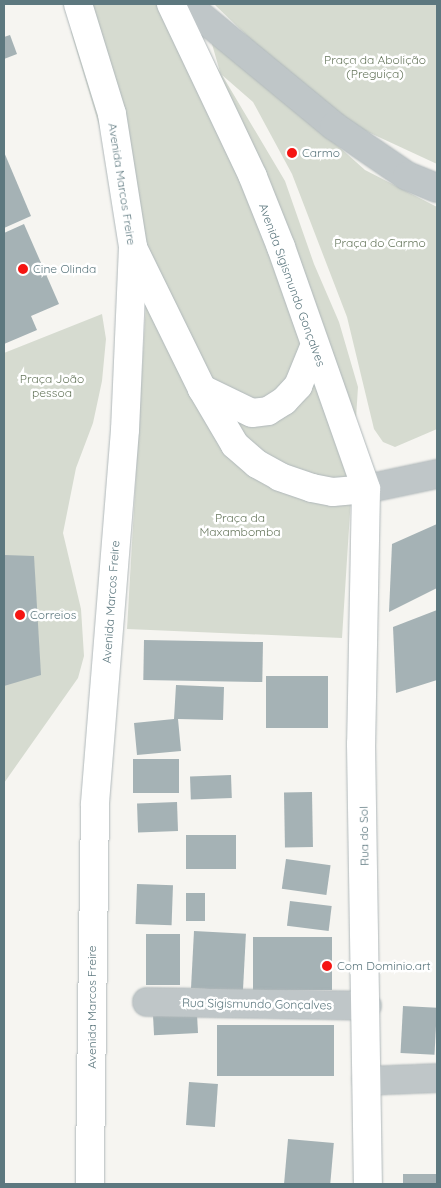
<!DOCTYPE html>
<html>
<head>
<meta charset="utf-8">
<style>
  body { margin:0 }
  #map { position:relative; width:441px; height:1188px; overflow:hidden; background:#f6f5f1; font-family:Quicksand,sans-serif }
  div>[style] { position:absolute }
  .green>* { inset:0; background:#d6dbd0 }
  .building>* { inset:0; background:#a5b2b5; transform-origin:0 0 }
  .roads { filter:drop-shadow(0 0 1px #b0b8ba) drop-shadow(0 0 1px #b0b8ba) }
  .minor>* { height:28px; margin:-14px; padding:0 14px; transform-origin:14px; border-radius:14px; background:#bfc6c8 }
  .major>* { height:28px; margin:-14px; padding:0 14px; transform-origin:14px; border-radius:14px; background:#fff }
  .dots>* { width:14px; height:14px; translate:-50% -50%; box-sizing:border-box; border:2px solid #fff; border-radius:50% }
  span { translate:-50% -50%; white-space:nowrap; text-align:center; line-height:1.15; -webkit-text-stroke:5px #fff; paint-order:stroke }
  .park-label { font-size:12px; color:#67775d }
  .poi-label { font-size:12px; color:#5d787f }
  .left { translate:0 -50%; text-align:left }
  .street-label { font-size:12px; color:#5d787f }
  .frame { position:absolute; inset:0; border:5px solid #5d787f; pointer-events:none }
</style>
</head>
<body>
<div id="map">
  <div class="green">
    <div style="clip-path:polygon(87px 4px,179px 4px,220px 72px,208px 30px,365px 170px,437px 207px,437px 429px,395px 447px,383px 442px,374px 429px,347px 317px,292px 174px,253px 102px,222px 75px,285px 181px,314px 264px,339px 322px,358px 387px,342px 638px,127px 629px,147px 285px,71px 32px)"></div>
    <div style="clip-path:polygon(214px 4px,437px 4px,437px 164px,327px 113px)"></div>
    <div style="clip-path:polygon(102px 314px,106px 339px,102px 381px,93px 423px,76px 468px,63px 533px,81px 609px,84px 656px,78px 678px,4px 783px,4px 353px)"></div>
  </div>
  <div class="building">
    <div style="clip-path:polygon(10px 35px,17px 54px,4px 59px,4px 37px)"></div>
    <div style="clip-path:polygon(4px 152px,31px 216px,4px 228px)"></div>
    <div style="clip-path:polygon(24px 224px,59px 304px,31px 316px,37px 330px,4px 344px,4px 233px)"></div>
    <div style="clip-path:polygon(437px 524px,437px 588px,389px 612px,392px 544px)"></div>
    <div style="clip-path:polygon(4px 555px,34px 556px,41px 675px,4px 686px)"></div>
    <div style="clip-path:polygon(437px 610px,437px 680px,396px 693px,393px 627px)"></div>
    <div style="left:144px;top:640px;width:119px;height:40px;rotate:1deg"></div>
    <div style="left:328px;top:676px;width:52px;height:62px;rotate:90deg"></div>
    <div style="clip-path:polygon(176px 685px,224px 687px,223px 720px,178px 719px,181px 751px,137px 755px,134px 723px,174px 719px)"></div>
    <div style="left:133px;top:759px;width:46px;height:34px"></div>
    <div style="left:231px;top:775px;width:23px;height:41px;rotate:88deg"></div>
    <div style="left:312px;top:792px;width:55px;height:28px;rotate:89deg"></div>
    <div style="left:177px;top:802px;width:29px;height:40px;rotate:88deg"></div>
    <div style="left:236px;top:835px;width:34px;height:50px;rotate:90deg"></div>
    <div style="left:286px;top:859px;width:45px;height:30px;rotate:8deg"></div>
    <div style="left:137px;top:884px;width:36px;height:40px;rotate:2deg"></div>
    <div style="left:186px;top:893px;width:19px;height:28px"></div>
    <div style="left:290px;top:901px;width:42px;height:25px;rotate:7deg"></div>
    <div style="left:194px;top:931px;width:52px;height:57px;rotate:3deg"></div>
    <div style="left:180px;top:934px;width:51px;height:34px;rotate:90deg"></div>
    <div style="left:253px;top:937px;width:79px;height:53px"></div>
    <div style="left:403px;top:1006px;width:34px;height:47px;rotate:3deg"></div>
    <div style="left:197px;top:1014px;width:19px;height:44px;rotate:87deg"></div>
    <div style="left:217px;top:1025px;width:117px;height:51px"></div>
    <div style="left:189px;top:1082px;width:29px;height:43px;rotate:4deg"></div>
    <div style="left:288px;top:1139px;width:46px;height:45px;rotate:5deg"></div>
    <div style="left:403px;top:1174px;width:34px;height:10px"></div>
  </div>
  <div class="roads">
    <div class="minor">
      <div style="left:186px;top:4px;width:192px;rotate:39.5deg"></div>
      <div style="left:334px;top:126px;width:88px;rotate:34.4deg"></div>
      <div style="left:407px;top:176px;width:32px;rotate:22deg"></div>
      <div style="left:366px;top:489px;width:73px;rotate:-11.9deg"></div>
      <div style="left:147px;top:1002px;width:220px;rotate:1deg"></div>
      <div style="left:366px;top:1081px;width:71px;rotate:-2.4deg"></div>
    </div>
    <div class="major">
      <div style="left:78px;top:4px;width:115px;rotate:72.8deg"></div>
      <div style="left:112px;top:114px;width:135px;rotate:81deg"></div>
      <div style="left:133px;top:247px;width:183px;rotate:92.5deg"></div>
      <div style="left:125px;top:430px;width:376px;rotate:94.6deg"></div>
      <div style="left:95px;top:805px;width:379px;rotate:90.8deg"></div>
      <div style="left:171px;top:4px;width:191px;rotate:64.6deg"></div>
      <div style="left:253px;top:177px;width:75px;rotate:68.2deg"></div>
      <div style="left:281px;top:247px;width:256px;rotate:70.6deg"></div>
      <div style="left:366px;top:489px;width:255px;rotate:91.1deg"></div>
      <div style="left:361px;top:744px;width:440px;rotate:89.1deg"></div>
      <div style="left:134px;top:250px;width:155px;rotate:63.9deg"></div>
      <div style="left:202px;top:389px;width:65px;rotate:59.5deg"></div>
      <div style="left:235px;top:445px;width:29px;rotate:41deg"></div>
      <div style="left:257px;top:464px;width:26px;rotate:29deg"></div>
      <div style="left:280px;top:477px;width:34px;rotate:19deg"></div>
      <div style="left:312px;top:488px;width:21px;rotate:11deg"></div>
      <div style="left:333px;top:492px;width:33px;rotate:-5deg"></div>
      <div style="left:202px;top:389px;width:55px;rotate:25.6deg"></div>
      <div style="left:252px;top:413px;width:16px;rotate:-7deg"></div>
      <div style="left:268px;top:411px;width:19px;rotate:-32deg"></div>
      <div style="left:284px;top:401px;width:21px;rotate:-47deg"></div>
      <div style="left:298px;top:386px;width:42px;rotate:-67.7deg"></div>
    </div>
  </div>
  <div class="dots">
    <div style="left:292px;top:153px;background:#f51512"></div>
    <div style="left:23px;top:269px;background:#f51512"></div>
    <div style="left:20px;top:615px;background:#f51512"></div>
    <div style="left:327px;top:966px;background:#f51512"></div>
  </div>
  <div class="park-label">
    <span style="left:375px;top:67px">Praça da Abolição<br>(Preguiça)</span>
    <span style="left:380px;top:243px">Praça do Carmo</span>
    <span style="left:52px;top:386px">Praça João<br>pessoa</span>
    <span style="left:240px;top:525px">Praça da<br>Maxambomba</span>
  </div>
  <div class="poi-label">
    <span class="left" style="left:302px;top:153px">Carmo</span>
    <span class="left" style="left:33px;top:269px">Cine Olinda</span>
    <span class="left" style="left:30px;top:615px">Correios</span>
    <span class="left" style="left:337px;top:966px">Com Dominio.art</span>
  </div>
  <div class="street-label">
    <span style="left:122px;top:184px;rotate:81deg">Avenida Marcos Freire</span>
    <span style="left:292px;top:285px;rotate:70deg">Avenida Sigismundo Gonçalves</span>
    <span style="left:111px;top:602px;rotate:-86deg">Avenida Marcos Freire</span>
    <span style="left:364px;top:836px;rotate:-91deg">Rua do Sol</span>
    <span style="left:257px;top:1004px;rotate:1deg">Rua Sigismundo Gonçalves</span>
    <span style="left:92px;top:1007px;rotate:-90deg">Avenida Marcos Freire</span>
  </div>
  <div class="frame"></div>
</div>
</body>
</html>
